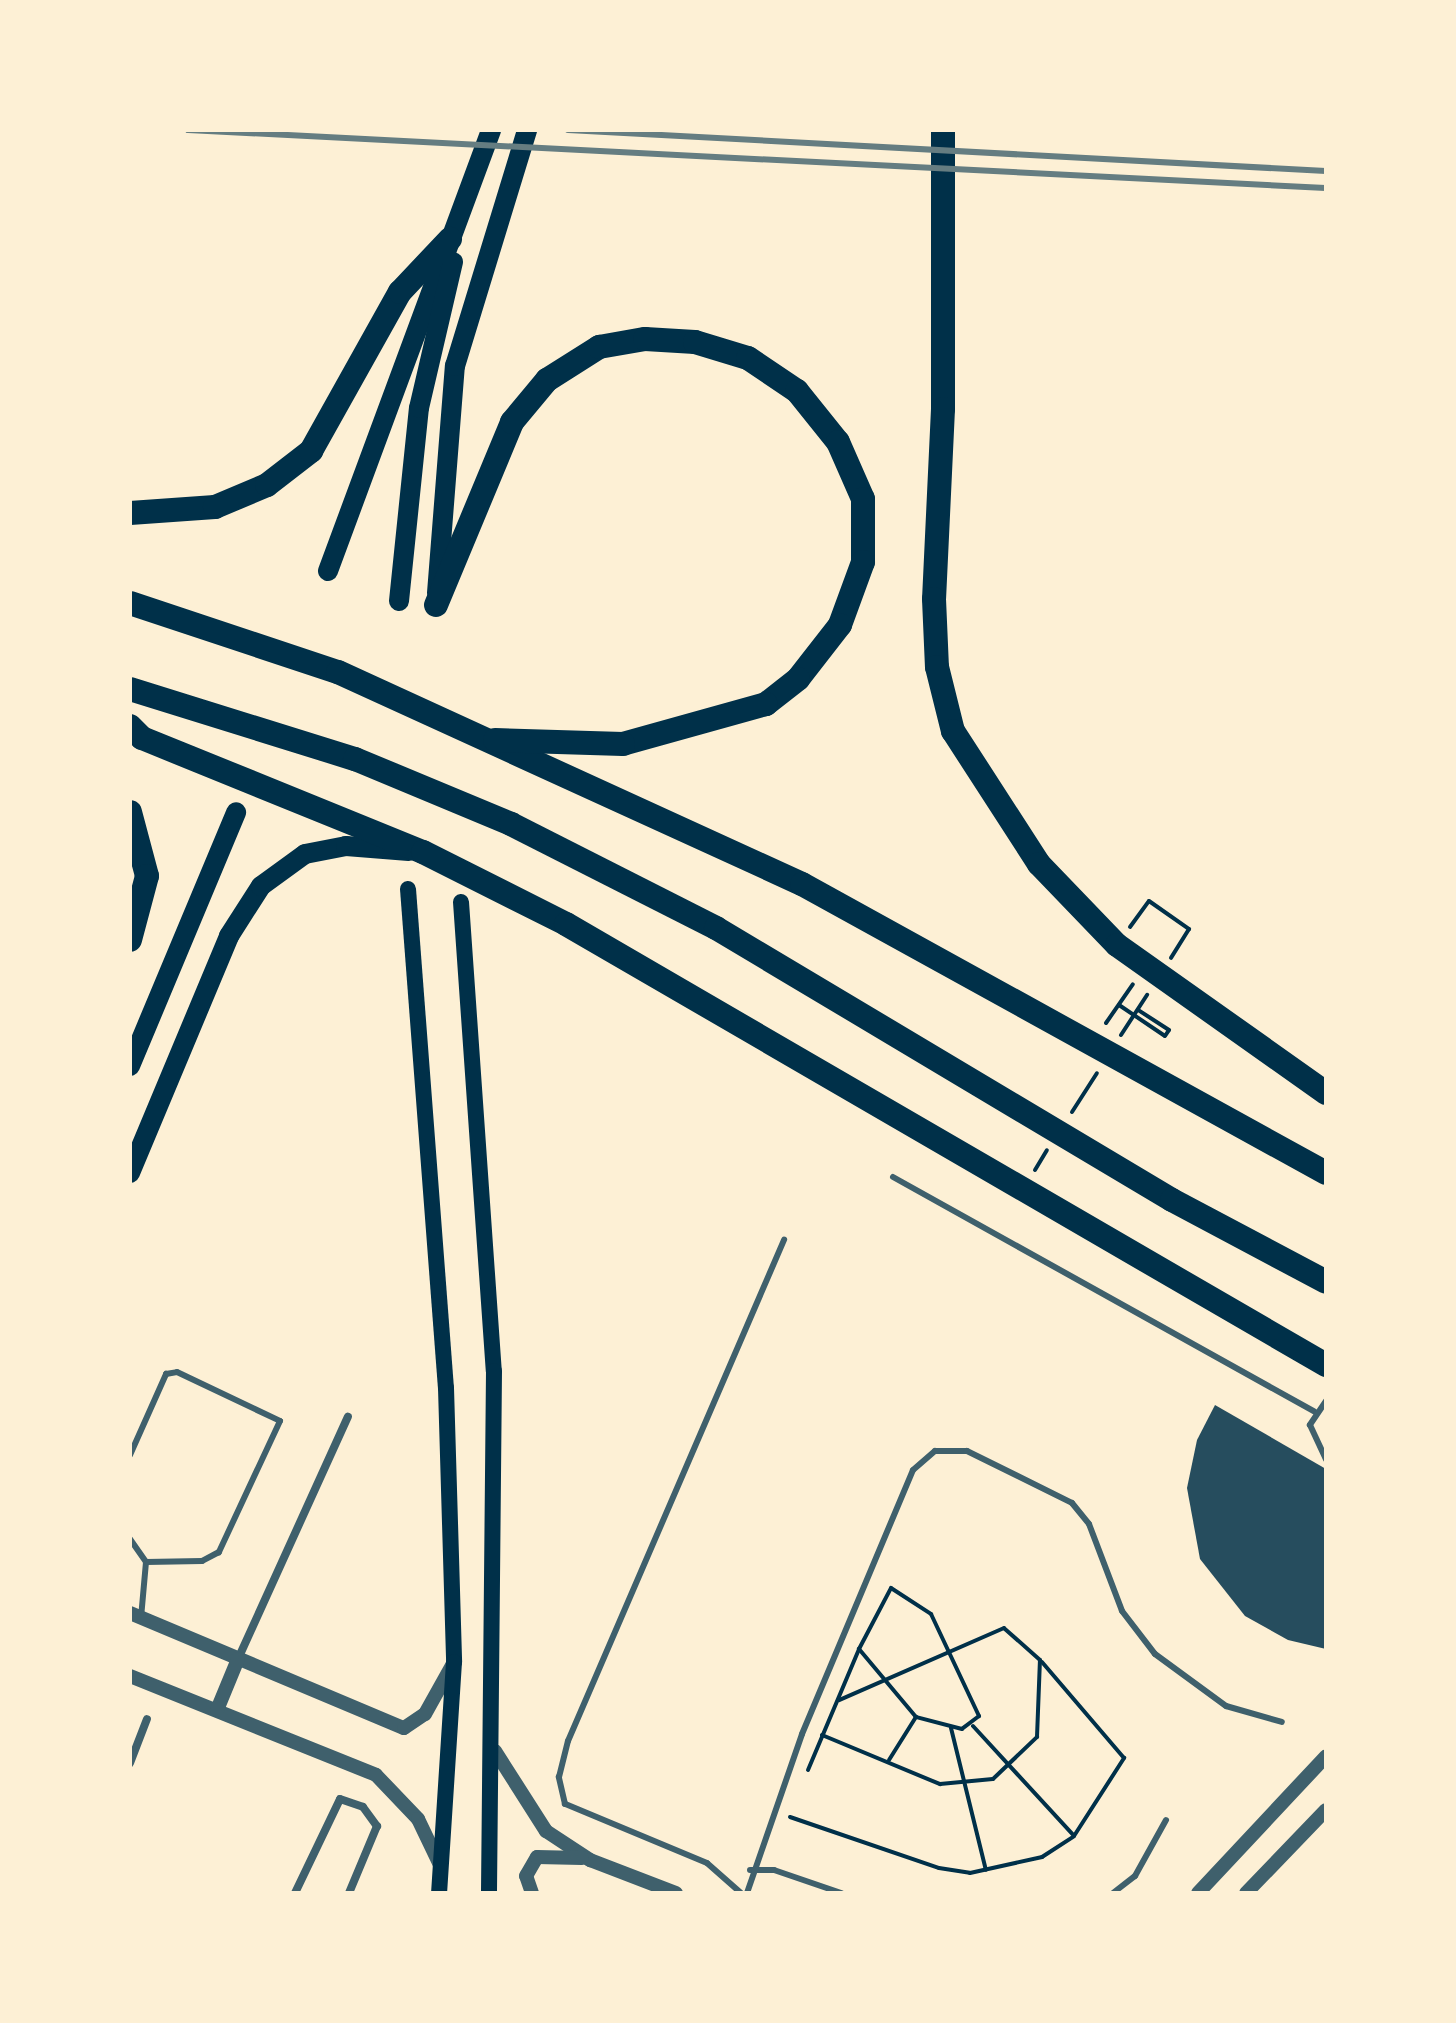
<!DOCTYPE html>
<html>
<head>
<meta charset="utf-8">
<style>
  body { margin:0 }
  #map { position:relative; width:1456px; height:2023px; overflow:hidden; background:#fdf0d5; font-family:Signika,sans-serif }
  div>[style] { position:absolute }
  .building>* { inset:0; background:#264d5e }
  .path>* { height:4px; margin:-2px; padding:0 2px; transform-origin:2px; border-radius:2px; background:#003049 }
  .service>* { height:6px; margin:-3px; padding:0 3px; transform-origin:3px; border-radius:3px; background:#3f606c }
  .minor>* { height:8px; margin:-4px; padding:0 4px; transform-origin:4px; border-radius:4px; background:#3f606c }
  .tertiary>* { height:14px; margin:-7px; padding:0 7px; transform-origin:7px; border-radius:7px; background:#3f606c }
  .secondary>* { height:16px; margin:-8px; padding:0 8px; transform-origin:8px; border-radius:8px; background:#003049 }
  .primary>* { height:20px; margin:-10px; padding:0 10px; transform-origin:10px; border-radius:10px; background:#003049 }
  .motorway>* { height:24px; margin:-12px; padding:0 12px; transform-origin:12px; border-radius:12px; background:#003049 }
  .rail>* { height:6px; margin:-3px; padding:0 3px; transform-origin:3px; border-radius:3px; background:#657d81 }
  span { translate:-50% -50%; white-space:nowrap; text-align:center; line-height:1.15; -webkit-text-stroke:7px #fdf0d5; paint-order:stroke }
  .frame { position:absolute; inset:0; border:132px solid #fdf0d5; pointer-events:none }
</style>
</head>
<body>
<div id="map">
  <div class="building">
    <div style="clip-path:polygon(1215px 1405px,1326px 1469px,1326px 1649px,1288px 1640px,1245px 1616px,1200px 1559px,1187px 1488px,1197px 1440px)"></div>
  </div>
  <div class="path">
    <div style="left:1130px;top:927px;width:32px;rotate:-54deg"></div>
    <div style="left:1149px;top:901px;width:49px;rotate:35deg"></div>
    <div style="left:1189px;top:929px;width:34px;rotate:122deg"></div>
    <div style="left:1119px;top:1005px;width:55px;rotate:34deg"></div>
    <div style="left:1165px;top:1036px;width:7px;rotate:-56deg"></div>
    <div style="left:1169px;top:1030px;width:37px;rotate:-147deg"></div>
    <div style="left:1106px;top:1023px;width:47px;rotate:-55.3deg"></div>
    <div style="left:1121px;top:1035px;width:48px;rotate:-57deg"></div>
    <div style="left:1072px;top:1112px;width:46px;rotate:-57.3deg"></div>
    <div style="left:1035px;top:1170px;width:23px;rotate:-59deg"></div>
    <div style="left:973px;top:1726px;width:149px;rotate:47.4deg"></div>
    <div style="left:951px;top:1728px;width:146px;rotate:76.2deg"></div>
    <div style="left:822px;top:1735px;width:128px;rotate:22.6deg"></div>
    <div style="left:940px;top:1784px;width:53px;rotate:-5.4deg"></div>
    <div style="left:993px;top:1779px;width:61px;rotate:-43.7deg"></div>
    <div style="left:1037px;top:1737px;width:77px;rotate:-87.8deg"></div>
    <div style="left:1040px;top:1660px;width:48px;rotate:-138.4deg"></div>
    <div style="left:1004px;top:1628px;width:180px;rotate:156.4deg"></div>
    <div style="left:889px;top:1760px;width:51px;rotate:-57.9deg"></div>
    <div style="left:808px;top:1770px;width:131px;rotate:-67.1deg"></div>
    <div style="left:859px;top:1649px;width:69px;rotate:-62.3deg"></div>
    <div style="left:891px;top:1588px;width:48px;rotate:33deg"></div>
    <div style="left:931px;top:1614px;width:113px;rotate:64.8deg"></div>
    <div style="left:979px;top:1716px;width:21px;rotate:143deg"></div>
    <div style="left:962px;top:1729px;width:48px;rotate:-165.4deg"></div>
    <div style="left:916px;top:1717px;width:89px;rotate:-130deg"></div>
    <div style="left:790px;top:1817px;width:157px;rotate:18.9deg"></div>
    <div style="left:939px;top:1868px;width:31px;rotate:9deg"></div>
    <div style="left:970px;top:1873px;width:74px;rotate:-12.5deg"></div>
    <div style="left:1042px;top:1857px;width:38px;rotate:-33deg"></div>
    <div style="left:1074px;top:1836px;width:93px;rotate:-57.3deg"></div>
    <div style="left:1124px;top:1758px;width:126px;rotate:-130.5deg"></div>
  </div>
  <div class="service">
    <div style="left:893px;top:1177px;width:482px;rotate:29.1deg"></div>
    <div style="left:1326px;top:1401px;width:29px;rotate:124deg"></div>
    <div style="left:1310px;top:1425px;width:38px;rotate:65deg"></div>
    <div style="left:130px;top:1455px;width:89px;rotate:-66deg"></div>
    <div style="left:166px;top:1374px;width:11px;rotate:-10deg"></div>
    <div style="left:177px;top:1372px;width:114px;rotate:25.4deg"></div>
    <div style="left:280px;top:1421px;width:145px;rotate:115deg"></div>
    <div style="left:219px;top:1552px;width:19px;rotate:152deg"></div>
    <div style="left:202px;top:1561px;width:56px;rotate:179deg"></div>
    <div style="left:130px;top:1539px;width:28px;rotate:55deg"></div>
    <div style="left:146px;top:1562px;width:56px;rotate:95.1deg"></div>
    <div style="left:750px;top:1870px;width:24px"></div>
    <div style="left:774px;top:1870px;width:71px;rotate:18.9deg"></div>
    <div style="left:741px;top:1893px;width:45px;rotate:-138.6deg"></div>
    <div style="left:707px;top:1863px;width:154px;rotate:-157.4deg"></div>
    <div style="left:565px;top:1804px;width:28px;rotate:-103deg"></div>
    <div style="left:559px;top:1777px;width:37px;rotate:-76deg"></div>
    <div style="left:568px;top:1741px;width:546px;rotate:-66.68deg"></div>
    <div style="left:747px;top:1893px;width:168px;rotate:-70.9deg"></div>
    <div style="left:802px;top:1734px;width:286px;rotate:-67.2deg"></div>
    <div style="left:913px;top:1470px;width:29px;rotate:-41deg"></div>
    <div style="left:935px;top:1451px;width:32px"></div>
    <div style="left:967px;top:1451px;width:117px;rotate:26.3deg"></div>
    <div style="left:1072px;top:1503px;width:27px;rotate:51deg"></div>
    <div style="left:1089px;top:1524px;width:93px;rotate:69.2deg"></div>
    <div style="left:1122px;top:1611px;width:54px;rotate:52.5deg"></div>
    <div style="left:1155px;top:1654px;width:88px;rotate:36.2deg"></div>
    <div style="left:1226px;top:1706px;width:58px;rotate:15.9deg"></div>
    <div style="left:1113px;top:1893px;width:28px;rotate:-38deg"></div>
    <div style="left:1135px;top:1876px;width:64px;rotate:-61deg"></div>
  </div>
  <div class="minor">
    <div style="left:238px;top:1659px;width:266px;rotate:-65.6deg"></div>
    <div style="left:130px;top:1763px;width:47px;rotate:-68.9deg"></div>
    <div style="left:295px;top:1893px;width:104px;rotate:-64.4deg"></div>
    <div style="left:340px;top:1799px;width:24px;rotate:19deg"></div>
    <div style="left:363px;top:1807px;width:24px;rotate:54deg"></div>
    <div style="left:377px;top:1826px;width:73px;rotate:112.7deg"></div>
  </div>
  <div class="tertiary">
    <div style="left:130px;top:1613px;width:297px;rotate:22.8deg"></div>
    <div style="left:404px;top:1728px;width:25px;rotate:-34deg"></div>
    <div style="left:425px;top:1714px;width:60px;rotate:-60.9deg"></div>
    <div style="left:130px;top:1676px;width:265px;rotate:21.9deg"></div>
    <div style="left:376px;top:1775px;width:61px;rotate:46.3deg"></div>
    <div style="left:418px;top:1819px;width:53px;rotate:64.4deg"></div>
    <div style="left:217px;top:1710px;width:55px;rotate:-67.6deg"></div>
    <div style="left:495px;top:1751px;width:95px;rotate:57.5deg"></div>
    <div style="left:546px;top:1831px;width:53px;rotate:33.4deg"></div>
    <div style="left:590px;top:1860px;width:92px;rotate:21deg"></div>
    <div style="left:532px;top:1893px;width:18px;rotate:-109deg"></div>
    <div style="left:526px;top:1876px;width:22px;rotate:-60deg"></div>
    <div style="left:537px;top:1857px;width:45px;rotate:1.3deg"></div>
    <div style="left:1198px;top:1893px;width:187px;rotate:-46.9deg"></div>
    <div style="left:1246px;top:1893px;width:115px;rotate:-46.1deg"></div>
  </div>
  <div class="secondary">
    <div style="left:408px;top:889px;width:500px;rotate:85.65deg"></div>
    <div style="left:446px;top:1388px;width:274px;rotate:88.3deg"></div>
    <div style="left:454px;top:1662px;width:231px;rotate:93.7deg"></div>
    <div style="left:461px;top:902px;width:470px;rotate:86deg"></div>
    <div style="left:494px;top:1371px;width:522px;rotate:90.55deg"></div>
  </div>
  <div class="primary">
    <div style="left:328px;top:571px;width:470px;rotate:-69.7deg"></div>
    <div style="left:437px;top:593px;width:228px;rotate:-85.5deg"></div>
    <div style="left:455px;top:366px;width:247px;rotate:-73deg"></div>
    <div style="left:399px;top:601px;width:194px;rotate:-84.1deg"></div>
    <div style="left:419px;top:408px;width:150px;rotate:-76.9deg"></div>
    <div style="left:130px;top:1066px;width:275px;rotate:-67.3deg"></div>
    <div style="left:130px;top:1173px;width:257px;rotate:-67.3deg"></div>
    <div style="left:229px;top:936px;width:59px;rotate:-57.4deg"></div>
    <div style="left:261px;top:886px;width:54px;rotate:-36deg"></div>
    <div style="left:305px;top:854px;width:42px;rotate:-11deg"></div>
    <div style="left:346px;top:846px;width:63px;rotate:4.5deg"></div>
  </div>
  <div class="motorway">
    <div style="left:943px;top:130px;width:279px;rotate:90deg"></div>
    <div style="left:943px;top:409px;width:190px;rotate:92.7deg"></div>
    <div style="left:934px;top:599px;width:68px;rotate:87.5deg"></div>
    <div style="left:937px;top:667px;width:66px;rotate:76deg"></div>
    <div style="left:953px;top:731px;width:158px;rotate:57.1deg"></div>
    <div style="left:1039px;top:864px;width:112px;rotate:46.1deg"></div>
    <div style="left:1117px;top:945px;width:256px;rotate:35.3deg"></div>
    <div style="left:130px;top:513px;width:85px;rotate:-4deg"></div>
    <div style="left:215px;top:507px;width:56px;rotate:-22.9deg"></div>
    <div style="left:267px;top:485px;width:56px;rotate:-37.7deg"></div>
    <div style="left:311px;top:451px;width:182px;rotate:-60.8deg"></div>
    <div style="left:400px;top:292px;width:73px;rotate:-46.7deg"></div>
    <div style="left:130px;top:603px;width:219px;rotate:18.4deg"></div>
    <div style="left:338px;top:672px;width:510px;rotate:24.56deg"></div>
    <div style="left:802px;top:884px;width:598px;rotate:28.88deg"></div>
    <div style="left:436px;top:605px;width:198px;rotate:-67.4deg"></div>
    <div style="left:512px;top:422px;width:55px;rotate:-50.2deg"></div>
    <div style="left:547px;top:380px;width:62px;rotate:-32.4deg"></div>
    <div style="left:599px;top:347px;width:47px;rotate:-9.9deg"></div>
    <div style="left:645px;top:339px;width:50px;rotate:3.4deg"></div>
    <div style="left:695px;top:342px;width:55px;rotate:16.8deg"></div>
    <div style="left:748px;top:358px;width:59px;rotate:34deg"></div>
    <div style="left:797px;top:391px;width:65px;rotate:51.2deg"></div>
    <div style="left:838px;top:442px;width:62px;rotate:66.3deg"></div>
    <div style="left:863px;top:499px;width:63px;rotate:90deg"></div>
    <div style="left:863px;top:562px;width:67px;rotate:110.1deg"></div>
    <div style="left:840px;top:625px;width:68px;rotate:127.9deg"></div>
    <div style="left:798px;top:679px;width:41px;rotate:142deg"></div>
    <div style="left:766px;top:704px;width:148px;rotate:164.4deg"></div>
    <div style="left:623px;top:744px;width:128px;rotate:-178.2deg"></div>
    <div style="left:130px;top:689px;width:236px;rotate:17.3deg"></div>
    <div style="left:355px;top:759px;width:169px;rotate:22.6deg"></div>
    <div style="left:511px;top:824px;width:230px;rotate:26.9deg"></div>
    <div style="left:716px;top:928px;width:531px;rotate:30.82deg"></div>
    <div style="left:1172px;top:1200px;width:174px;rotate:28deg"></div>
    <div style="left:130px;top:726px;width:17px;rotate:45deg"></div>
    <div style="left:142px;top:738px;width:303px;rotate:22.1deg"></div>
    <div style="left:423px;top:852px;width:160px;rotate:26.7deg"></div>
    <div style="left:566px;top:924px;width:879px;rotate:30.13deg"></div>
    <div style="left:130px;top:812px;width:66px;rotate:75.1deg"></div>
    <div style="left:147px;top:876px;width:66px;rotate:104.9deg"></div>
  </div>
  <div class="rail">
    <div style="left:188px;top:130px;width:1139px;rotate:2.92deg"></div>
    <div style="left:568px;top:130px;width:759px;rotate:3.1deg"></div>
  </div>
  <div class="frame"></div>
</div>
</body>
</html>
